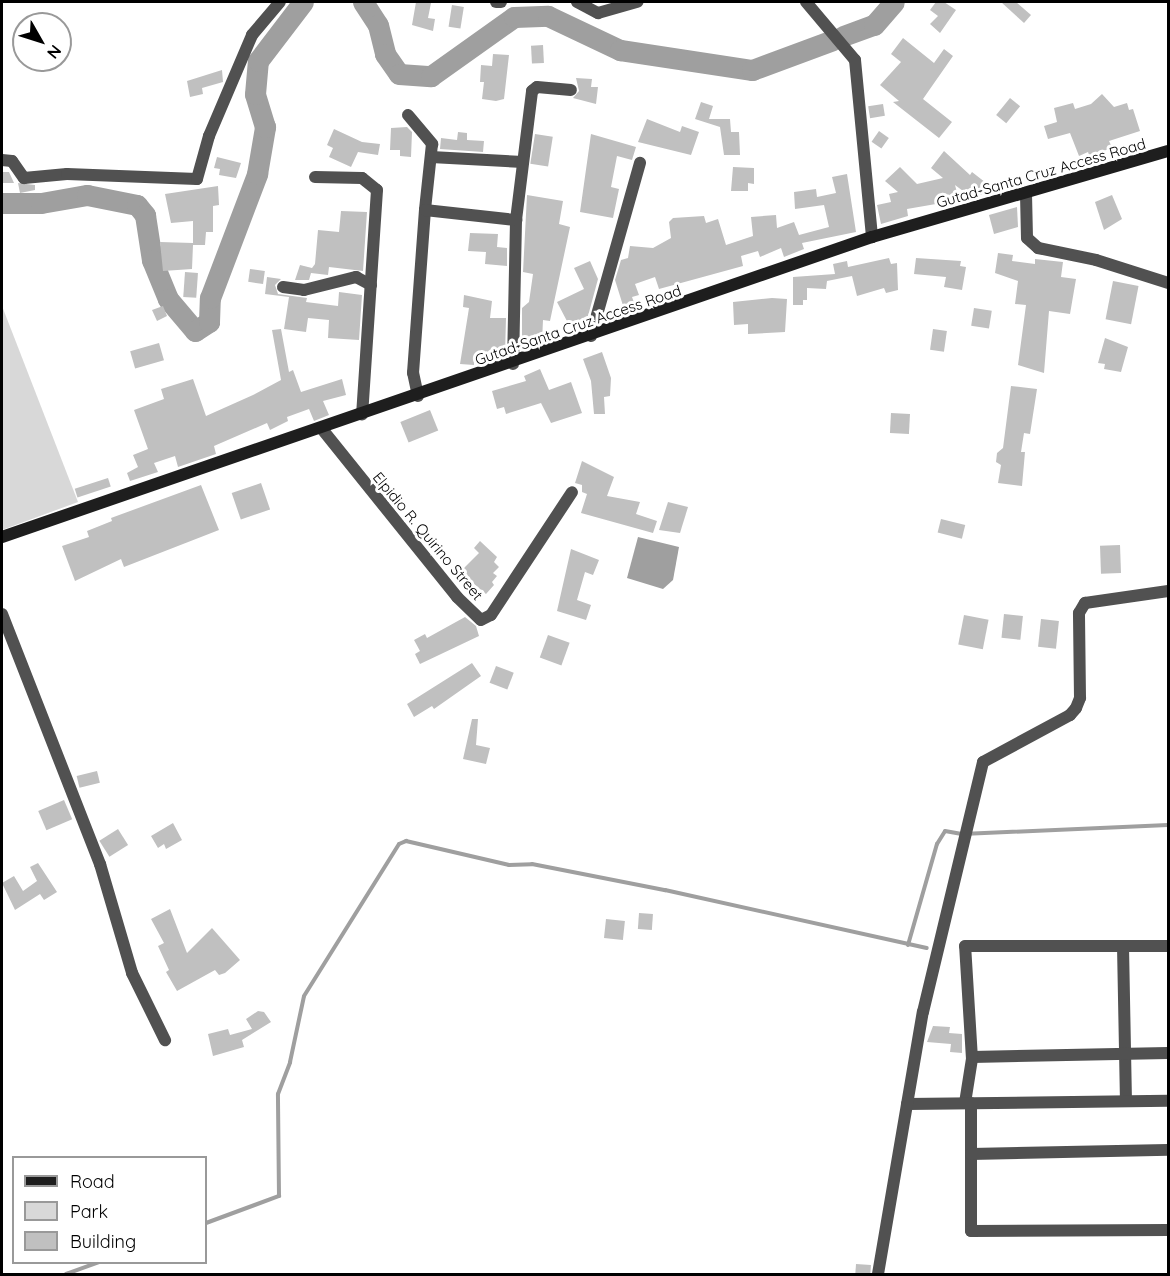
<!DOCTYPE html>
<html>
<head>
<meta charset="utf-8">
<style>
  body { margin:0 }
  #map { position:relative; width:1170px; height:1276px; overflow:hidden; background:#fff; font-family:Quicksand,sans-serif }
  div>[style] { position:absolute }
  .green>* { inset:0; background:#d8d8d8 }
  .water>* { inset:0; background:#9f9f9f }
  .stream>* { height:4px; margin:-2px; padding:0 2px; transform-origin:2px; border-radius:2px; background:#9f9f9f }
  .river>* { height:21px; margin:-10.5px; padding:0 10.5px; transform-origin:10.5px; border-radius:10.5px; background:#9f9f9f }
  .building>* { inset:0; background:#c0c0c0; transform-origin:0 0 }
  .minor>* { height:12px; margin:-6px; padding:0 6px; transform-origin:6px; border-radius:6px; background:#515151 }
  .secondary>* { height:12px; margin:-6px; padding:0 6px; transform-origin:6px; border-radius:6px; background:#1e1e1e }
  span { translate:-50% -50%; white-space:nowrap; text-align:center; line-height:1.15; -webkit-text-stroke:6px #fff; paint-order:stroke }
  .street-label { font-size:15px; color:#000 }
  .frame { position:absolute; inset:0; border:3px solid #000; pointer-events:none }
  .legend { position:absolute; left:12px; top:1156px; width:195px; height:108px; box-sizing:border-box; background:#fff; border:2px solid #999; margin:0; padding:8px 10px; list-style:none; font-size:18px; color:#000 }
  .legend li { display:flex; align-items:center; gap:12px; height:30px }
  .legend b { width:30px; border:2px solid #999 }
  .north { position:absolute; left:12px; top:12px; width:60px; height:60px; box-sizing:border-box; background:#fff; border:2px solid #999; border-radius:50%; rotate:129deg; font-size:16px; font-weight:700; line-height:24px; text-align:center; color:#000 }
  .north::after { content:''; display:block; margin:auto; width:21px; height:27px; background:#000; clip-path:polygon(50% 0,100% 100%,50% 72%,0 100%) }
</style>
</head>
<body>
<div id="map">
  <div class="green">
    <div style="clip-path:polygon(2px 306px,78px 502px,2px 530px)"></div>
  </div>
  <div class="water">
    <div style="clip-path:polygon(638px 537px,679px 547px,673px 580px,663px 589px,627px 578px)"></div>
  </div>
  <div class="stream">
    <div style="left:908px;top:945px;width:105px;rotate:-74deg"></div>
    <div style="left:937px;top:844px;width:15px;rotate:-58deg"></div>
    <div style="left:945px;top:831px;width:17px;rotate:10deg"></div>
    <div style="left:962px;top:834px;width:206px;rotate:-2.5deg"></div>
    <div style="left:206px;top:1223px;width:78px;rotate:-20.3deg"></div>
    <div style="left:279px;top:1196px;width:102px;rotate:-90.6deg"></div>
    <div style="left:278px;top:1094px;width:34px;rotate:-69deg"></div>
    <div style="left:290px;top:1062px;width:67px;rotate:-78deg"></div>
    <div style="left:304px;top:996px;width:179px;rotate:-58deg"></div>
    <div style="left:399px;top:844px;width:8px;rotate:-23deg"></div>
    <div style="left:406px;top:841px;width:106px;rotate:13.1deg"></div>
    <div style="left:509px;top:865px;width:23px;rotate:-2deg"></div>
    <div style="left:532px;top:864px;width:136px;rotate:11.1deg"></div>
    <div style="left:665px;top:890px;width:268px;rotate:12.5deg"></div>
    <div style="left:66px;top:1274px;width:35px;rotate:-20deg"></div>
  </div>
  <div class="river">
    <div style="left:363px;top:2px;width:27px;rotate:57deg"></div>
    <div style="left:378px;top:25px;width:30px;rotate:76deg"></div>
    <div style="left:385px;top:54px;width:24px;rotate:55deg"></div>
    <div style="left:399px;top:74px;width:32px;rotate:4deg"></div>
    <div style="left:431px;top:76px;width:102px;rotate:-35.4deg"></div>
    <div style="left:514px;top:17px;width:34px;rotate:-2deg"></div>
    <div style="left:548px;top:16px;width:80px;rotate:25.3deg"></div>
    <div style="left:620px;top:50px;width:134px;rotate:8.6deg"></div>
    <div style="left:752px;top:70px;width:86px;rotate:-20.3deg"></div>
    <div style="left:843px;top:36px;width:33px;rotate:-20deg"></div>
    <div style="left:874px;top:25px;width:30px;rotate:-49deg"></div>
    <div style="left:2px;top:203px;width:39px"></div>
    <div style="left:41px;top:203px;width:47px;rotate:-9.9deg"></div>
    <div style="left:87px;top:195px;width:51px;rotate:11.3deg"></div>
    <div style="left:137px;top:205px;width:13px;rotate:51deg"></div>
    <div style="left:145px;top:215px;width:46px;rotate:81.2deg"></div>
    <div style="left:152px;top:260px;width:42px;rotate:67.7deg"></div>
    <div style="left:168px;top:299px;width:42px;rotate:49.8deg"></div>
    <div style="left:195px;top:331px;width:17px;rotate:-33deg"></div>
    <div style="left:209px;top:322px;width:24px;rotate:-88deg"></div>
    <div style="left:210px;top:298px;width:133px;rotate:-69.2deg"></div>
    <div style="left:257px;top:174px;width:48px;rotate:-80.3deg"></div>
    <div style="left:265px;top:127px;width:34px;rotate:-107deg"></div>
    <div style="left:255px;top:94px;width:33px;rotate:-85deg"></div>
    <div style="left:258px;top:61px;width:74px;rotate:-52.7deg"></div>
  </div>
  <div class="building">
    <div style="clip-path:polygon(416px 2px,431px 3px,428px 18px,435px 19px,433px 31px,412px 25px)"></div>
    <div style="clip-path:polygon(936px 2px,944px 2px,956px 10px,940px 33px,930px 24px,938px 16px,930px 10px)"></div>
    <div style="clip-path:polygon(1001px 2px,1016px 2px,1031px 15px,1024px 23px)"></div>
    <div style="left:452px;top:5px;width:12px;height:22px;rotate:9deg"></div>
    <div style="clip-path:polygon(903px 38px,934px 63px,944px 49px,953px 56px,923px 99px,952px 122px,939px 138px,893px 102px,899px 101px,880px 85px,901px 62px,891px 54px)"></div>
    <div style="left:543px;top:45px;width:18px;height:12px;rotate:87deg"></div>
    <div style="clip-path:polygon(493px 54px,509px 55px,504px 99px,496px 101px,482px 99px,484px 82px,480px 82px,481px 65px,492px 66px)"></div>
    <div style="clip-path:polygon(222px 70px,223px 82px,202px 88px,203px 94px,190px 97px,187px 81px)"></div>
    <div style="clip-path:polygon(576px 78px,592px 79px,591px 87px,598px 87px,596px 104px,573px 98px,579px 91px)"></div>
    <div style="clip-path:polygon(1102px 94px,1114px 107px,1127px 103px,1129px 110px,1133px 109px,1140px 131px,1109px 141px,1112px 147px,1090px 158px,1088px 152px,1079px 156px,1070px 133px,1048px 139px,1044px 126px,1057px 122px,1054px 108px,1073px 103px,1075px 109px,1091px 104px)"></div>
    <div style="left:1010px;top:98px;width:13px;height:22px;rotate:39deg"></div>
    <div style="clip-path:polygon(701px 102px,713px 106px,709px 119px,730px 119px,731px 132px,739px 132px,740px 155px,724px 155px,720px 127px,695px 119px)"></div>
    <div style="left:883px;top:104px;width:12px;height:15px;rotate:81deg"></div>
    <div style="clip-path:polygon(647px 119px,680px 132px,682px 126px,699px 132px,691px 155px,638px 142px)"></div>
    <div style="clip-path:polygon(407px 127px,412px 132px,411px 157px,400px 156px,400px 150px,390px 150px,391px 128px)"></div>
    <div style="clip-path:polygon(334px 129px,362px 142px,380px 144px,378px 155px,358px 152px,351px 167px,329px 157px,333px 148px,327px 145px)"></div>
    <div style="left:879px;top:131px;width:12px;height:13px;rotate:35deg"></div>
    <div style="clip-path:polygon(458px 132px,467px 133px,467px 140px,484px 141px,483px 152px,440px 149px,441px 138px,457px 140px)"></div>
    <div style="left:535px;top:134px;width:18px;height:30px;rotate:9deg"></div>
    <div style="clip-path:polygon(591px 134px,636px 147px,632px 160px,617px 156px,611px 187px,619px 189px,613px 218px,580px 212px)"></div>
    <div style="clip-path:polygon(944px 151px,970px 175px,972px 172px,990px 186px,984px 194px,971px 197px,955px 185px,959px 200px,907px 209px,908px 216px,881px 224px,877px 205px,891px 202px,889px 194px,898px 192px,885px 181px,900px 167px,917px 184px,943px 178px,931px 168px)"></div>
    <div style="clip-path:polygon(217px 157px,241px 163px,236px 178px,219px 175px,220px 169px,214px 168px)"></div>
    <div style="clip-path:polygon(733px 167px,754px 168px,754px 184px,748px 183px,748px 191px,731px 191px)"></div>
    <div style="clip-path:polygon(2px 172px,9px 172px,14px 183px,2px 183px)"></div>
    <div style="clip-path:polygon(847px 174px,856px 232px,802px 243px,804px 249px,784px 257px,781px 248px,760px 257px,758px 251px,741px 256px,743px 266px,659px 289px,655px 277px,635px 284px,639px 295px,632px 297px,636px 308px,625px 312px,615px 280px,621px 260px,628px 258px,630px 246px,653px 248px,671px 238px,669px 222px,673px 218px,704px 216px,706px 223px,718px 219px,726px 245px,753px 236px,751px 217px,776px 215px,777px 228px,794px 222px,799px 235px,829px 227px,824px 205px,795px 209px,794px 192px,816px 189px,817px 197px,836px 193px,832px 177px)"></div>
    <div style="clip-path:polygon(18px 183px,35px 185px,35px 190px,20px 193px)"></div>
    <div style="clip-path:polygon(218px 186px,219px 205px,213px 206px,213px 232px,206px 232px,205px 245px,193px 245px,192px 269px,163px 271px,160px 242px,193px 243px,193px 221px,171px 223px,165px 194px)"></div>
    <div style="clip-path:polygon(527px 195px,563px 201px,559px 224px,570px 227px,550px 321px,543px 320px,542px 342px,530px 346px,522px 346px,522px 308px,529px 302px,533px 274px,523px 272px)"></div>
    <div style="clip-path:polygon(1112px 195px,1122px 219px,1104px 230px,1095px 202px)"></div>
    <div style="clip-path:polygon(1017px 207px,1018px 227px,994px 234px,989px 215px)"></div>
    <div style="clip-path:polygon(341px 211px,367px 212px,363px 271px,329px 267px,328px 275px,311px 273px,309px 280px,295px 280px,300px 265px,312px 268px,315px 264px,318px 230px,339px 232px)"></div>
    <div style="clip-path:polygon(470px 233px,498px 234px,497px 247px,507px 248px,507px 266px,485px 264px,486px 252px,468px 251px)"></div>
    <div style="clip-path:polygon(998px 253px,1013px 255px,1012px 261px,1035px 264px,1035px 259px,1063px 262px,1061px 277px,1076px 279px,1070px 314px,1049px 311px,1044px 373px,1018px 365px,1026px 305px,1015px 304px,1018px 281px,995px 273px)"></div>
    <div style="clip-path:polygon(889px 258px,891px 264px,897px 263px,898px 290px,886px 293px,884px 288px,857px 296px,852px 276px,827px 281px,826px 289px,807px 288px,807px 300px,803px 300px,803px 305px,793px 305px,793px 277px,835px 274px,833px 264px,847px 261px,848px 267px)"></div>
    <div style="clip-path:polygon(916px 258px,961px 261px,960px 266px,966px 267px,962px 290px,944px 287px,946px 277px,914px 274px)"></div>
    <div style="clip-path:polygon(590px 261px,598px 279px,588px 316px,569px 325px,557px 302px,584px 289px,574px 268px)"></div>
    <div style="left:250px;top:269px;width:15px;height:13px;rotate:8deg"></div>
    <div style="left:185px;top:272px;width:13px;height:25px;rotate:4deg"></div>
    <div style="clip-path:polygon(267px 277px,281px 279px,275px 285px,278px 294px,307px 298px,306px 302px,338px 306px,339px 292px,362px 295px,359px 340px,328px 338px,329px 320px,308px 318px,306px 332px,284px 329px,289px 297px,265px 294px)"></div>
    <div style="left:1113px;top:281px;width:26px;height:39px;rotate:11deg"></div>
    <div style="clip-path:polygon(464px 295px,492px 301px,490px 318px,506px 318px,505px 355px,474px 360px,474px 365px,460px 364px,469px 308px,463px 307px)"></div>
    <div style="clip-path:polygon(772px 298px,787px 299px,785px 332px,748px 334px,748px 324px,734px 325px,733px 302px)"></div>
    <div style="clip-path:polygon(163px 306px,167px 316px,157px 321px,152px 310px)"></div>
    <div style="left:974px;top:308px;width:18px;height:18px;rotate:9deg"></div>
    <div style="clip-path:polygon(281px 329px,289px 372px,293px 370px,301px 392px,342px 379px,346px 395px,323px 401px,329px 415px,314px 421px,309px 409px,287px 417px,288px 421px,270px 430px,267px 423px,214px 446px,216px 454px,178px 467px,175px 456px,154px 463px,158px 472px,130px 481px,127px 473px,138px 467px,133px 455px,148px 449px,134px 410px,164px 399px,161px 389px,193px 379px,206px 416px,253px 395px,281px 380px,272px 330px)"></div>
    <div style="left:933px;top:329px;width:14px;height:21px;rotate:8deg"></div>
    <div style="clip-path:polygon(1105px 338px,1128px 347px,1121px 372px,1104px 369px,1105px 364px,1098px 363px)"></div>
    <div style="left:159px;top:343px;width:18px;height:30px;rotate:74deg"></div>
    <div style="clip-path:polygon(602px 352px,611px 378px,610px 396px,604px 397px,605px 414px,594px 414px,591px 381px,583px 359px)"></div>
    <div style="clip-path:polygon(540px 369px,549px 390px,571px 382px,582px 413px,551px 423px,541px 403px,506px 414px,504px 407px,497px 409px,492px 391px,526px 381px,524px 376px)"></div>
    <div style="clip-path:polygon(1011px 386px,1037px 389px,1030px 434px,1024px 433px,1021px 452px,1025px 452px,1022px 486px,998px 483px,1001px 465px,996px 462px,997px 453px,1003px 448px)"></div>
    <div style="left:430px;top:410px;width:22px;height:32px;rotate:68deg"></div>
    <div style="left:891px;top:413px;width:19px;height:20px;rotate:3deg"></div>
    <div style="clip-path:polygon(582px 461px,614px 477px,607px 496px,640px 502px,636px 514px,657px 521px,653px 533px,581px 513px,587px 494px,582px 492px,582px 485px,575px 483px)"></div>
    <div style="left:108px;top:478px;width:9px;height:35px;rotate:72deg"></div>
    <div style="left:261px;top:483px;width:28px;height:31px;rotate:71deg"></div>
    <div style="clip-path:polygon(201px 485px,219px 530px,124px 567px,121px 559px,75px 581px,62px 546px,89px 537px,87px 531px,112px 521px,111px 518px)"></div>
    <div style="clip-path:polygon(668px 502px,688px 507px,680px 533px,659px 530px)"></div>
    <div style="left:941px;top:519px;width:25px;height:14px;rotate:14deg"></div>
    <div style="clip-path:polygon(480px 541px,497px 557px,494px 562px,499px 567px,493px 573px,497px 576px,492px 582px,494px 585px,486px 594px,460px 572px,479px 553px,474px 548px)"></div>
    <div style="left:1120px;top:545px;width:28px;height:20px;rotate:88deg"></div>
    <div style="clip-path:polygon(571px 549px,599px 560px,593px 575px,585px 572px,577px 600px,591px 605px,586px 620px,557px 611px)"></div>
    <div style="left:1004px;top:614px;width:19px;height:24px;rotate:6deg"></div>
    <div style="left:964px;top:615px;width:25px;height:30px;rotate:11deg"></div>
    <div style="clip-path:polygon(465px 617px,476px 626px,479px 636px,420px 664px,415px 654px,420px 651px,414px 640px,425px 634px,427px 638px)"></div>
    <div style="left:1041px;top:619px;width:18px;height:28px;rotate:6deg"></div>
    <div style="left:548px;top:635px;width:23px;height:24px;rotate:20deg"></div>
    <div style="clip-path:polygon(472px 663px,481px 676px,434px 709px,432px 706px,414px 717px,407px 704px)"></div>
    <div style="left:496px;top:666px;width:19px;height:18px;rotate:21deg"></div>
    <div style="clip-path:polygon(472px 719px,478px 719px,476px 745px,490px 748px,486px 764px,463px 759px)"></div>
    <div style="left:97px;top:771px;width:12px;height:21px;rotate:76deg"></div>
    <div style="left:64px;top:800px;width:21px;height:28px;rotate:67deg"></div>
    <div style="clip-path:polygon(173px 823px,182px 840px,166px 849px,164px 844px,158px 848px,151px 836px)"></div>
    <div style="left:118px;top:829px;width:19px;height:22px;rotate:58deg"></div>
    <div style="clip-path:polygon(38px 863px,57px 892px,44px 900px,40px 894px,15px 910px,2px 883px,14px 876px,23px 891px,37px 881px,30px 867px)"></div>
    <div style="clip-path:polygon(170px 909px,187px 953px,212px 928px,240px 960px,225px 973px,219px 975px,215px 970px,177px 991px,166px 972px,169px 970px,158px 946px,164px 943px,151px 919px)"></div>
    <div style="left:639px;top:913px;width:14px;height:16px;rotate:4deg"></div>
    <div style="left:606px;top:919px;width:19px;height:19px;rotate:6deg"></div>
    <div style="clip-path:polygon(258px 1011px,264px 1012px,271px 1022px,242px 1040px,244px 1047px,213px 1056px,208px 1034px,228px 1029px,230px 1035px,252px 1029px,246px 1019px)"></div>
    <div style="clip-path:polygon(933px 1026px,950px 1027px,949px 1033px,962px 1034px,962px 1053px,950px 1052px,951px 1044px,927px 1042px)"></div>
    <div style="left:856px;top:1264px;width:15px;height:11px;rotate:4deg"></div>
  </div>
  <div class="minor">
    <div style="left:496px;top:2px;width:5px"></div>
    <div style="left:577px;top:2px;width:24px;rotate:28deg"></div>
    <div style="left:598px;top:13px;width:41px;rotate:-15.8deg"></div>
    <div style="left:806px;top:2px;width:76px;rotate:49.8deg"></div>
    <div style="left:855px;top:60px;width:178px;rotate:84.5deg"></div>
    <div style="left:408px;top:115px;width:38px;rotate:50deg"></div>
    <div style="left:432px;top:144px;width:66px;rotate:96.1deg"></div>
    <div style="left:431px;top:157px;width:92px;rotate:3.1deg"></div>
    <div style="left:2px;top:160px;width:10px;rotate:6deg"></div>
    <div style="left:12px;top:161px;width:21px;rotate:55deg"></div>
    <div style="left:24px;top:178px;width:43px;rotate:-5.3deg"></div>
    <div style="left:67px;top:174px;width:130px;rotate:2.2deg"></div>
    <div style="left:197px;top:179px;width:45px;rotate:-74.4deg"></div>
    <div style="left:209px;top:136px;width:110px;rotate:-66.9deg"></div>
    <div style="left:252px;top:35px;width:43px;rotate:-49.7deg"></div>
    <div style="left:315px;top:177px;width:47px;rotate:1.2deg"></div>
    <div style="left:362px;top:178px;width:19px;rotate:39deg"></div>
    <div style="left:377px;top:190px;width:225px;rotate:93.8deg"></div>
    <div style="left:1026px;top:194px;width:44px;rotate:88.7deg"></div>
    <div style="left:1027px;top:238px;width:15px;rotate:42deg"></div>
    <div style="left:1038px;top:248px;width:59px;rotate:11.7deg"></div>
    <div style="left:1096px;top:260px;width:76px;rotate:17.7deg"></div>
    <div style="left:283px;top:287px;width:21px;rotate:8deg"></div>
    <div style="left:304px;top:290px;width:54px;rotate:-14deg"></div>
    <div style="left:356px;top:277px;width:17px;rotate:28deg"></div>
    <div style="left:591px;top:336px;width:180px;rotate:-74.2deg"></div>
    <div style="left:513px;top:364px;width:144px;rotate:-88.8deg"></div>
    <div style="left:516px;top:220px;width:130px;rotate:-82.9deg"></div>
    <div style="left:532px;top:91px;width:6px;rotate:-39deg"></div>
    <div style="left:537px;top:87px;width:34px;rotate:5deg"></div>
    <div style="left:418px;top:396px;width:24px;rotate:-102deg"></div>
    <div style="left:413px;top:373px;width:163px;rotate:-85.8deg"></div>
    <div style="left:425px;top:210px;width:92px;rotate:6.3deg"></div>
    <div style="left:322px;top:429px;width:216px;rotate:51.2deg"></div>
    <div style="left:457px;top:597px;width:33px;rotate:44deg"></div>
    <div style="left:481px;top:620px;width:11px;rotate:-27deg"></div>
    <div style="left:491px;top:615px;width:147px;rotate:-56.6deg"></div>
    <div style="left:2px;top:614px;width:269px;rotate:68.6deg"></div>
    <div style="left:100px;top:864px;width:114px;rotate:73.6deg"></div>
    <div style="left:132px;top:973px;width:75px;rotate:63.8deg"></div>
    <div style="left:1123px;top:946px;width:155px;rotate:88.9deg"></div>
    <div style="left:972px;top:1057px;width:196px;rotate:-1.2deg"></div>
    <div style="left:965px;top:1103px;width:45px;rotate:-81deg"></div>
    <div style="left:972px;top:1059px;width:113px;rotate:-93.5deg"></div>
    <div style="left:965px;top:946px;width:203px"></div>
    <div style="left:971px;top:1103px;width:128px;rotate:90deg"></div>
    <div style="left:971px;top:1231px;width:197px;rotate:-0.3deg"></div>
    <div style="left:907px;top:1104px;width:261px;rotate:-0.7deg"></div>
    <div style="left:971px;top:1154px;width:197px;rotate:-1.2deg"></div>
    <div style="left:878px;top:1274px;width:266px;rotate:-80.3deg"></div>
    <div style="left:923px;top:1012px;width:257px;rotate:-76.5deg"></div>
    <div style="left:983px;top:762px;width:99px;rotate:-28.4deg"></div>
    <div style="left:1070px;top:715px;width:9px;rotate:-49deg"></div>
    <div style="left:1076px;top:708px;width:11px;rotate:-68deg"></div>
    <div style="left:1080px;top:698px;width:85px;rotate:-90.7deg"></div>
    <div style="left:1079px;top:613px;width:12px;rotate:-59deg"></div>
    <div style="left:1085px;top:603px;width:84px;rotate:-8.2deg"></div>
  </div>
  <div class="secondary">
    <div style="left:2px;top:537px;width:920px;rotate:-19.03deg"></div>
    <div style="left:872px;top:237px;width:308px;rotate:-16.2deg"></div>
  </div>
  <div class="street-label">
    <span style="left:1041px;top:173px;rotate:-16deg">Gutad-Santa Cruz Access Road</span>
    <span style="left:578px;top:325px;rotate:-19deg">Gutad-Santa Cruz Access Road</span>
    <span style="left:428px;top:536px;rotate:50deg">Elpidio R. Quirino Street</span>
  </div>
  <div class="frame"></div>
  <ul class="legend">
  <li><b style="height:8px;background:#1e1e1e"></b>Road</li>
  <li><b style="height:16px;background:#d8d8d8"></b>Park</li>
  <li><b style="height:16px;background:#c0c0c0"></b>Building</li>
  </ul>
  <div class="north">N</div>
</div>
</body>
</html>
